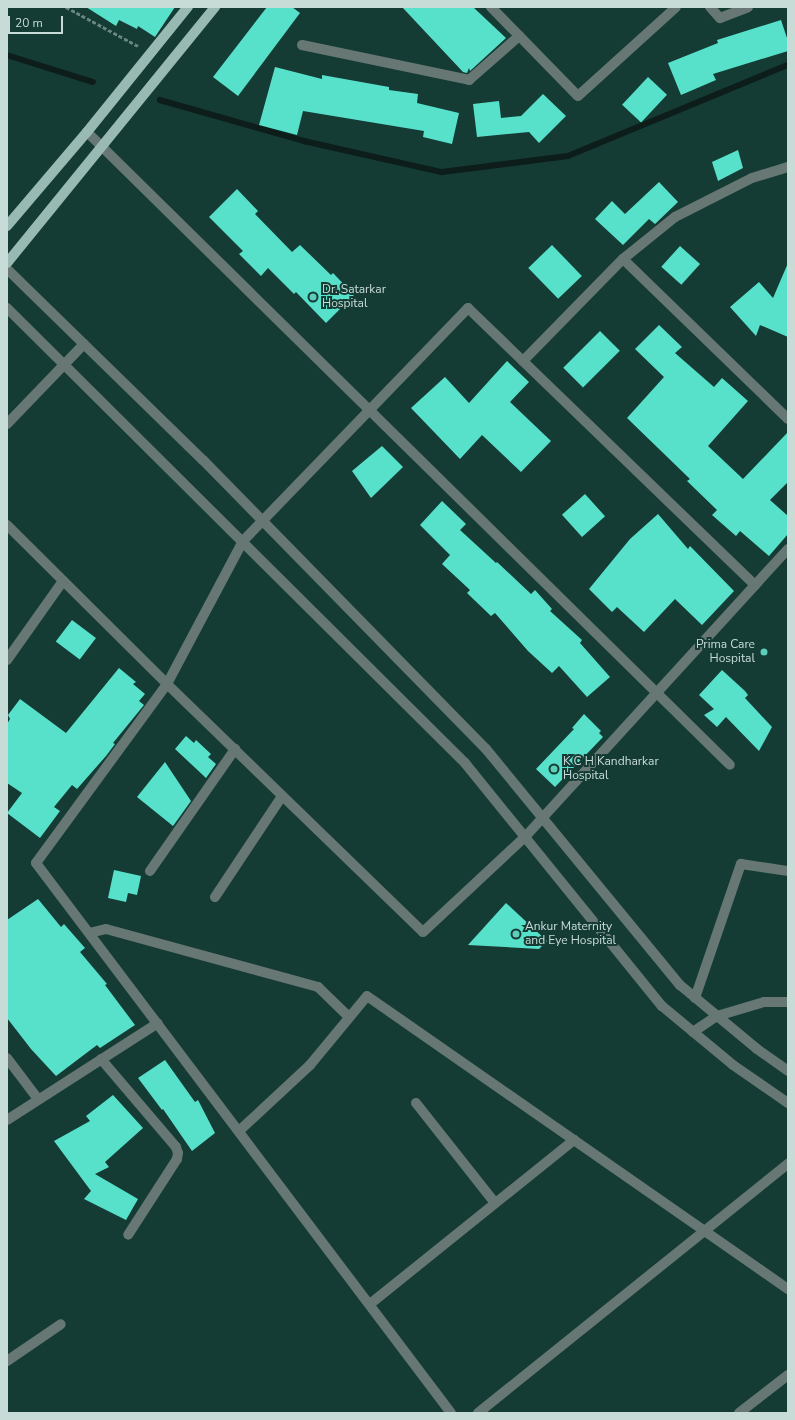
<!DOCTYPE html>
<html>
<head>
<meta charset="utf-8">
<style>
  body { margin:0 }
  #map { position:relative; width:795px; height:1420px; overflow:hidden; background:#153b35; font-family:"Nunito Sans",sans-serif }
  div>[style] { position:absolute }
  .stream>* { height:5.5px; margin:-2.75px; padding:0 2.75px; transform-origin:2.75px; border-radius:2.75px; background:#0c1d1a }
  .building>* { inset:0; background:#58e1ca; transform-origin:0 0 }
  .path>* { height:2.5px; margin-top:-1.25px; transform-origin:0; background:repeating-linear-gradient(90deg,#698681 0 4px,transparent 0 6px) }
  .minor>* { height:10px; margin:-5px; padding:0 5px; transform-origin:5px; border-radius:5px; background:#677774 }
  .major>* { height:10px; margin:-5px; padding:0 5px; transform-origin:5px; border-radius:5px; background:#98bab3 }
  .dots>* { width:11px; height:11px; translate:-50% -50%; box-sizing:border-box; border:2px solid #153b35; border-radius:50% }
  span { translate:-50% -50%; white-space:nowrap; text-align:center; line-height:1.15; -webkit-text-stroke:4px #153b35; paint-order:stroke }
  .poi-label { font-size:12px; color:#c8dcd7 }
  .left { translate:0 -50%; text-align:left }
  .right { translate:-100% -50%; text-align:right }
  .frame { position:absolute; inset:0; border:8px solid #c8dcd7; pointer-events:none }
  .scale { position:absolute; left:8px; top:16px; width:55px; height:18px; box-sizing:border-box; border:2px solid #c8dcd7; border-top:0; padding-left:5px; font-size:12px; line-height:14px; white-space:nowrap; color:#c8dcd7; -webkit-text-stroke:3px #153b35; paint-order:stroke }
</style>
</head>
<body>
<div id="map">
  <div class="stream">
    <div style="left:7px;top:55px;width:90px;rotate:17.4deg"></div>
    <div style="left:160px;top:100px;width:150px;rotate:15.9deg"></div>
    <div style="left:304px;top:141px;width:141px;rotate:12.7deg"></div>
    <div style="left:442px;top:172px;width:127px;rotate:-7.2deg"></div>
    <div style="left:568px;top:156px;width:238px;rotate:-22.5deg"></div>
  </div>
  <div class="building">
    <div style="clip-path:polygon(86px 7px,175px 7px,155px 37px,138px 26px,137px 29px,119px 20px,116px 26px)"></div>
    <div style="clip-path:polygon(267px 7px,292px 7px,300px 13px,238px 96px,213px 77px)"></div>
    <div style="clip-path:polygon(402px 7px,473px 7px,506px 38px,470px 71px,469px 68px,467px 73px,463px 72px)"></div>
    <div style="clip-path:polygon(781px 20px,788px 41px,788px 51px,713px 74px,716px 80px,681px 95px,668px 63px,718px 43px,717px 40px)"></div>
    <div style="clip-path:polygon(275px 67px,322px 79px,322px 75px,389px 87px,389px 90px,418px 94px,417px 103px,459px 113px,452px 144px,423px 137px,424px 131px,303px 111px,297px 135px,259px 125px)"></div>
    <div style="left:648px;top:77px;width:26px;height:38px;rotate:43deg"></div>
    <div style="clip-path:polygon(543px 94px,566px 116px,539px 143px,529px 132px,477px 137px,473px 104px,499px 101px,501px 118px,521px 116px)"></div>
    <div style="clip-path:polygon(738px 150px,743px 168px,718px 181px,712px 162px)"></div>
    <div style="clip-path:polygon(659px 182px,678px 202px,655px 224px,649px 219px,623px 245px,595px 219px,612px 201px,625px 214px)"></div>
    <div style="clip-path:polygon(237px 189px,258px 211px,255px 214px,292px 252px,300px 245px,331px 275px,333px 273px,354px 295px,326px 323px,296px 292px,294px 294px,268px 268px,261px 276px,239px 254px,243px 251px,209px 217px)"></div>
    <div style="left:552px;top:245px;width:43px;height:33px;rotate:46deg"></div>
    <div style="left:680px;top:246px;width:27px;height:28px;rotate:42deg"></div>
    <div style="clip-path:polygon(788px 263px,788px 337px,760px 325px,756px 336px,730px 307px,759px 282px,773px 298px)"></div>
    <div style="clip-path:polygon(659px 325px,682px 347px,675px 353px,714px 387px,722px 378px,748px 401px,708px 446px,743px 479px,788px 432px,788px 482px,770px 500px,788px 516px,788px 534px,769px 556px,740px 531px,736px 536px,712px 515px,717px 510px,687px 481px,690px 479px,627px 418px,664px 377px,635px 349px)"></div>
    <div style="left:600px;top:331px;width:28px;height:52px;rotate:45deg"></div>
    <div style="clip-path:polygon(507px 361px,529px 382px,510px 402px,551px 441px,521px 472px,482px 435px,460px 459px,411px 408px,445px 377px,469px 403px)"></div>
    <div style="clip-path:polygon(382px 446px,403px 467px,371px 498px,352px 471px)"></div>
    <div style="left:585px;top:494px;width:30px;height:31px;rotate:48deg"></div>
    <div style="clip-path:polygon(442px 501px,466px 524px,460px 530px,496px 563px,497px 562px,531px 594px,535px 590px,552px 609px,550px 611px,582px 640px,580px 643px,610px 677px,587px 697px,559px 666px,552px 673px,528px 651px,495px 613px,491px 616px,467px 593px,470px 590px,442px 564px,450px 555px,420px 525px)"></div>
    <div style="clip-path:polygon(658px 514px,688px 549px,690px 546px,734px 591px,702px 625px,675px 599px,644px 632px,617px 607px,612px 612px,589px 589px,630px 539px)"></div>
    <div style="left:72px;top:620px;width:30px;height:27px;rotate:37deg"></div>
    <div style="clip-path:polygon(119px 668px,136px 682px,133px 684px,145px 694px,139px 701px,144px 705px,113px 743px,115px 744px,106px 756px,77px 789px,72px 785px,54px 807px,60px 811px,40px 838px,7px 813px,22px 793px,7px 783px,7px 724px,10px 719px,8px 715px,20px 699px,66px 733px)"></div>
    <div style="clip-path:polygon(722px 670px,745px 691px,748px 695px,745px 698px,772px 727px,759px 751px,726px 717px,717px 727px,704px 715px,714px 709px,699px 695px)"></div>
    <div style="clip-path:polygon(584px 714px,601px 731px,599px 733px,603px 737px,555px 787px,536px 769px,574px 729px,572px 728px)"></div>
    <div style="clip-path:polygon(186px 736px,194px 743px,196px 740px,211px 754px,208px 757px,216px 764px,206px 778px,175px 749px)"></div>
    <div style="clip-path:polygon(165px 762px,191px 801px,173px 826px,137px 797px)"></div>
    <div style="clip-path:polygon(114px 870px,141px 876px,137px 895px,128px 893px,126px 902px,108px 898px)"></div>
    <div style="clip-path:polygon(38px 899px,61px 927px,64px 924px,85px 948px,80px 952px,107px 984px,105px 985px,135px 1025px,100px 1048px,97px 1045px,56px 1076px,31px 1049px,7px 1018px,7px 920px)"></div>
    <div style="clip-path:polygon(506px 903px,547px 941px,539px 949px,468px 945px)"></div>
    <div style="clip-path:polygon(165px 1060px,195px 1102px,198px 1100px,215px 1133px,192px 1151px,163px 1109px,162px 1110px,138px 1078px)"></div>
    <div style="clip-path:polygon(113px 1095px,143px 1128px,105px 1162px,109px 1167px,95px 1174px,138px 1199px,126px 1220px,84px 1199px,91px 1191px,54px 1141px,90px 1121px,86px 1116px)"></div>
  </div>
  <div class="path">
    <div style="left:66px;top:7px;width:82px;rotate:28.4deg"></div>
  </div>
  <div class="minor">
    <div style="left:491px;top:7px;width:124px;rotate:45.7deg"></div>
    <div style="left:578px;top:96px;width:132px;rotate:-42.2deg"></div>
    <div style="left:710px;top:7px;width:15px;rotate:48deg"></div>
    <div style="left:720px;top:18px;width:30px;rotate:-21deg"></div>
    <div style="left:302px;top:45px;width:171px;rotate:11.8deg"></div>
    <div style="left:469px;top:80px;width:67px;rotate:-41.3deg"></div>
    <div style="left:87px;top:132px;width:902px;rotate:44.55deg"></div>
    <div style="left:623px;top:259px;width:230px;rotate:44.1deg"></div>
    <div style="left:7px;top:269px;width:274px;rotate:44.3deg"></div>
    <div style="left:203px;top:460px;width:404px;rotate:45.6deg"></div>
    <div style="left:486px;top:749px;width:306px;rotate:50.6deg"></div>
    <div style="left:680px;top:985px;width:100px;rotate:39.7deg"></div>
    <div style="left:757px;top:1049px;width:38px;rotate:35deg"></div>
    <div style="left:7px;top:308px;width:646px;rotate:44.81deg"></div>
    <div style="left:465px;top:763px;width:313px;rotate:51deg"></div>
    <div style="left:662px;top:1006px;width:92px;rotate:39.7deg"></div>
    <div style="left:733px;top:1065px;width:67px;rotate:34.6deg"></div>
    <div style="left:523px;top:361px;width:143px;rotate:-45.6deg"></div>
    <div style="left:623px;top:259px;width:67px;rotate:-38.9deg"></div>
    <div style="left:675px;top:217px;width:86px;rotate:-26.9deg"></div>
    <div style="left:752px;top:178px;width:38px;rotate:-17deg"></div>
    <div style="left:7px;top:424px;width:111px;rotate:-46.1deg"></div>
    <div style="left:7px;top:525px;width:226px;rotate:44.8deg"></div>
    <div style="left:167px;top:684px;width:356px;rotate:44.1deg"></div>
    <div style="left:423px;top:932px;width:139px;rotate:-43deg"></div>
    <div style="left:525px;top:837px;width:390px;rotate:-47.6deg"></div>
    <div style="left:7px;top:660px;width:97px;rotate:-54.7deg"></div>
    <div style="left:150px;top:871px;width:149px;rotate:-55.1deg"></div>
    <div style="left:215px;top:897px;width:121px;rotate:-56.4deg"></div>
    <div style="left:89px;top:933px;width:17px;rotate:-13deg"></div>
    <div style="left:106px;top:929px;width:220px;rotate:15.3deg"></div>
    <div style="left:318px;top:987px;width:43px;rotate:44.1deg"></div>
    <div style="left:695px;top:998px;width:142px;rotate:-71.1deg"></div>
    <div style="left:741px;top:864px;width:48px;rotate:8.5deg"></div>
    <div style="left:693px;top:1032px;width:29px;rotate:-34deg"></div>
    <div style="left:717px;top:1016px;width:49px;rotate:-16.6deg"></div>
    <div style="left:764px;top:1002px;width:24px"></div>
    <div style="left:7px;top:1058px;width:51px;rotate:52.9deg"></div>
    <div style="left:101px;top:1059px;width:116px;rotate:49.6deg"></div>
    <div style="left:176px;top:1147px;width:6px;rotate:72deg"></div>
    <div style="left:178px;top:1153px;width:6px;rotate:99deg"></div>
    <div style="left:177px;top:1159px;width:90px;rotate:122.8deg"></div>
    <div style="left:416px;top:1103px;width:127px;rotate:51.7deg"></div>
    <div style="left:7px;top:1120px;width:179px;rotate:-32.7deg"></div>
    <div style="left:239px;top:1131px;width:97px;rotate:-42.9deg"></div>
    <div style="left:310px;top:1065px;width:89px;rotate:-50.4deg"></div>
    <div style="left:367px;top:996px;width:513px;rotate:34.84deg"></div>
    <div style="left:370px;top:1304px;width:262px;rotate:-38.8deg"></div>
    <div style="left:7px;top:1361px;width:65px;rotate:-34.4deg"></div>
    <div style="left:451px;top:1413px;width:689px;rotate:-127.04deg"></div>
    <div style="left:36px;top:863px;width:222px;rotate:-53.8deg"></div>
    <div style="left:167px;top:684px;width:162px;rotate:-62deg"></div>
    <div style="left:243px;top:541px;width:324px;rotate:-46deg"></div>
    <div style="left:468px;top:308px;width:399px;rotate:44deg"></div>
    <div style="left:478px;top:1413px;width:398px;rotate:-38.8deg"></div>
    <div style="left:739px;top:1413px;width:62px;rotate:-37.8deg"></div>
  </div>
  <div class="major">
    <div style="left:7px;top:226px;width:123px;rotate:-49.6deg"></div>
    <div style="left:87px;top:132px;width:161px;rotate:-51.1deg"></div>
    <div style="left:7px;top:263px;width:330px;rotate:-50.9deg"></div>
  </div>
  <div class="dots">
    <div style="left:313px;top:297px;background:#5cceba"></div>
    <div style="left:764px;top:652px;background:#5cceba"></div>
    <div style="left:554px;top:769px;background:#5cceba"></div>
    <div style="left:516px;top:934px;background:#5cceba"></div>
  </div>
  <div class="poi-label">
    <span class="left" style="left:322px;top:297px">Dr. Satarkar<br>Hospital</span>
    <span class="right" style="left:755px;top:652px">Prima Care<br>Hospital</span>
    <span class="left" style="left:563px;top:769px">K C H Kandharkar<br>Hospital</span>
    <span class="left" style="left:525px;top:934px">Ankur Maternity<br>and Eye Hospital</span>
  </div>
  <div class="frame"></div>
  <div class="scale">20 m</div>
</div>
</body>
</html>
